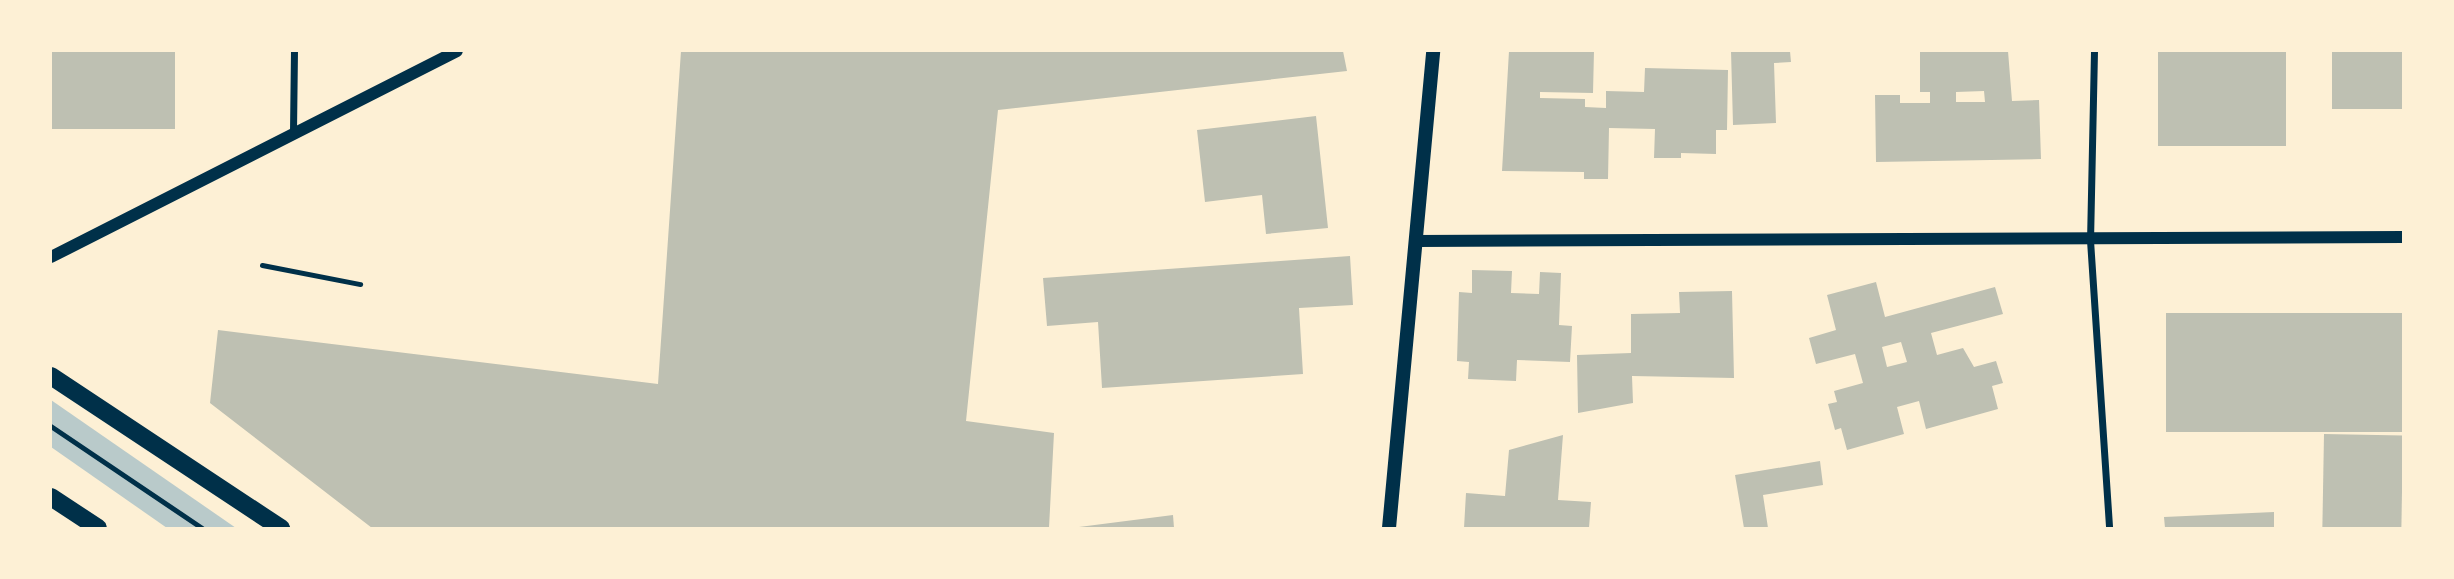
<!DOCTYPE html>
<html>
<head>
<meta charset="utf-8">
<style>
  body { margin:0 }
  #map { position:relative; width:2454px; height:579px; overflow:hidden; background:#fdf0d5; font-family:Literata,serif }
  div>[style] { position:absolute }
  .green>* { inset:0; background:#b9caca }
  .building>* { inset:0; background:#bec0b2; transform-origin:0 0 }
  .path>* { height:4.5px; margin:-2.25px; padding:0 2.25px; transform-origin:2.25px; border-radius:2.25px; background:#003049 }
  .service>* { height:5px; margin:-2.5px; padding:0 2.5px; transform-origin:2.5px; border-radius:2.5px; background:#003049 }
  .minor>* { height:7px; margin:-3.5px; padding:0 3.5px; transform-origin:3.5px; border-radius:3.5px; background:#003049 }
  .tertiary>* { height:12px; margin:-6px; padding:0 6px; transform-origin:6px; border-radius:6px; background:#003049 }
  .secondary>* { height:14px; margin:-7px; padding:0 7px; transform-origin:7px; border-radius:7px; background:#003049 }
  .primary>* { height:18px; margin:-9px; padding:0 9px; transform-origin:9px; border-radius:9px; background:#003049 }
  span { translate:-50% -50%; white-space:nowrap; text-align:center; line-height:1.15; -webkit-text-stroke:7px #fdf0d5; paint-order:stroke }
  .frame { position:absolute; inset:0; border:52px solid #fdf0d5; pointer-events:none }
</style>
</head>
<body>
<div id="map">
  <div class="green">
    <div style="clip-path:polygon(51px 400px,236px 528px,167px 528px,51px 447px)"></div>
  </div>
  <div class="building">
    <div style="left:51px;top:51px;width:124px;height:78px"></div>
    <div style="clip-path:polygon(681px 51px,1343px 51px,1347px 71px,998px 110px,966px 421px,1054px 433px,1049px 528px,372px 528px,210px 403px,218px 330px,658px 384px)"></div>
    <div style="clip-path:polygon(1509px 51px,1594px 51px,1593px 93px,1540px 92px,1540px 98px,1585px 99px,1585px 107px,1606px 108px,1606px 91px,1644px 92px,1645px 68px,1728px 70px,1727px 130px,1716px 130px,1716px 154px,1681px 153px,1681px 158px,1654px 158px,1655px 129px,1609px 128px,1608px 179px,1584px 179px,1584px 172px,1502px 171px)"></div>
    <div style="clip-path:polygon(1731px 51px,1790px 51px,1791px 62px,1774px 63px,1776px 123px,1733px 125px)"></div>
    <div style="clip-path:polygon(evenodd,1920px 51px,2008px 51px,2012px 101px,2039px 100px,2041px 159px,1876px 162px,1875px 95px,1900px 95px,1900px 103px,1930px 103px,1930px 92px,1920px 92px,1920px 51px,1984px 91px,1985px 102px,1956px 102px,1956px 92px,1984px 91px)"></div>
    <div style="left:2158px;top:51px;width:128px;height:95px"></div>
    <div style="left:2332px;top:51px;width:71px;height:58px"></div>
    <div style="clip-path:polygon(1316px 116px,1328px 228px,1266px 234px,1262px 195px,1205px 202px,1197px 130px)"></div>
    <div style="clip-path:polygon(1350px 256px,1353px 305px,1299px 308px,1303px 374px,1102px 388px,1098px 322px,1047px 326px,1043px 278px)"></div>
    <div style="clip-path:polygon(1472px 270px,1512px 271px,1511px 293px,1539px 294px,1540px 272px,1561px 273px,1559px 325px,1572px 326px,1570px 362px,1517px 360px,1516px 381px,1468px 379px,1469px 362px,1457px 361px,1459px 292px,1472px 293px)"></div>
    <div style="clip-path:polygon(evenodd,1876px 282px,1885px 317px,1995px 287px,2003px 314px,1931px 333px,1937px 355px,1963px 348px,1974px 367px,1996px 361px,2003px 383px,1992px 386px,1998px 409px,1926px 429px,1919px 401px,1897px 407px,1904px 434px,1847px 450px,1841px 428px,1835px 430px,1828px 404px,1837px 402px,1834px 391px,1863px 383px,1855px 354px,1816px 364px,1809px 338px,1836px 330px,1827px 295px,1876px 282px,1901px 342px,1907px 362px,1887px 367px,1882px 347px,1901px 342px)"></div>
    <div style="clip-path:polygon(1732px 291px,1734px 378px,1632px 376px,1633px 403px,1578px 413px,1577px 355px,1631px 353px,1631px 314px,1680px 313px,1679px 292px)"></div>
    <div style="left:2403px;top:313px;width:119px;height:237px;rotate:90deg"></div>
    <div style="left:2324px;top:434px;width:79px;height:94px;rotate:1deg"></div>
    <div style="clip-path:polygon(1563px 435px,1558px 500px,1591px 502px,1589px 528px,1464px 528px,1466px 493px,1505px 496px,1509px 450px)"></div>
    <div style="clip-path:polygon(1820px 461px,1823px 485px,1763px 495px,1768px 528px,1744px 528px,1735px 475px)"></div>
    <div style="clip-path:polygon(2274px 512px,2274px 528px,2165px 528px,2164px 517px)"></div>
    <div style="clip-path:polygon(1173px 515px,1174px 528px,1079px 528px,1079px 527px)"></div>
  </div>
  <div class="path">
    <div style="left:51px;top:426px;width:182px;rotate:34deg"></div>
  </div>
  <div class="service">
    <div style="left:262px;top:265px;width:100px;rotate:11deg"></div>
  </div>
  <div class="minor">
    <div style="left:2094px;top:51px;width:189px;rotate:91.2deg"></div>
    <div style="left:2090px;top:240px;width:289px;rotate:86.2deg"></div>
    <div style="left:293px;top:132px;width:81px;rotate:-89.3deg"></div>
  </div>
  <div class="tertiary">
    <div style="left:1416px;top:241px;width:987px;rotate:-0.23deg"></div>
    <div style="left:51px;top:257px;width:455px;rotate:-26.9deg"></div>
  </div>
  <div class="secondary">
    <div style="left:1389px;top:528px;width:479px;rotate:-84.7deg"></div>
  </div>
  <div class="primary">
    <div style="left:51px;top:376px;width:276px;rotate:33.5deg"></div>
    <div style="left:51px;top:497px;width:56px;rotate:33.4deg"></div>
  </div>
  <div class="frame"></div>
</div>
</body>
</html>
